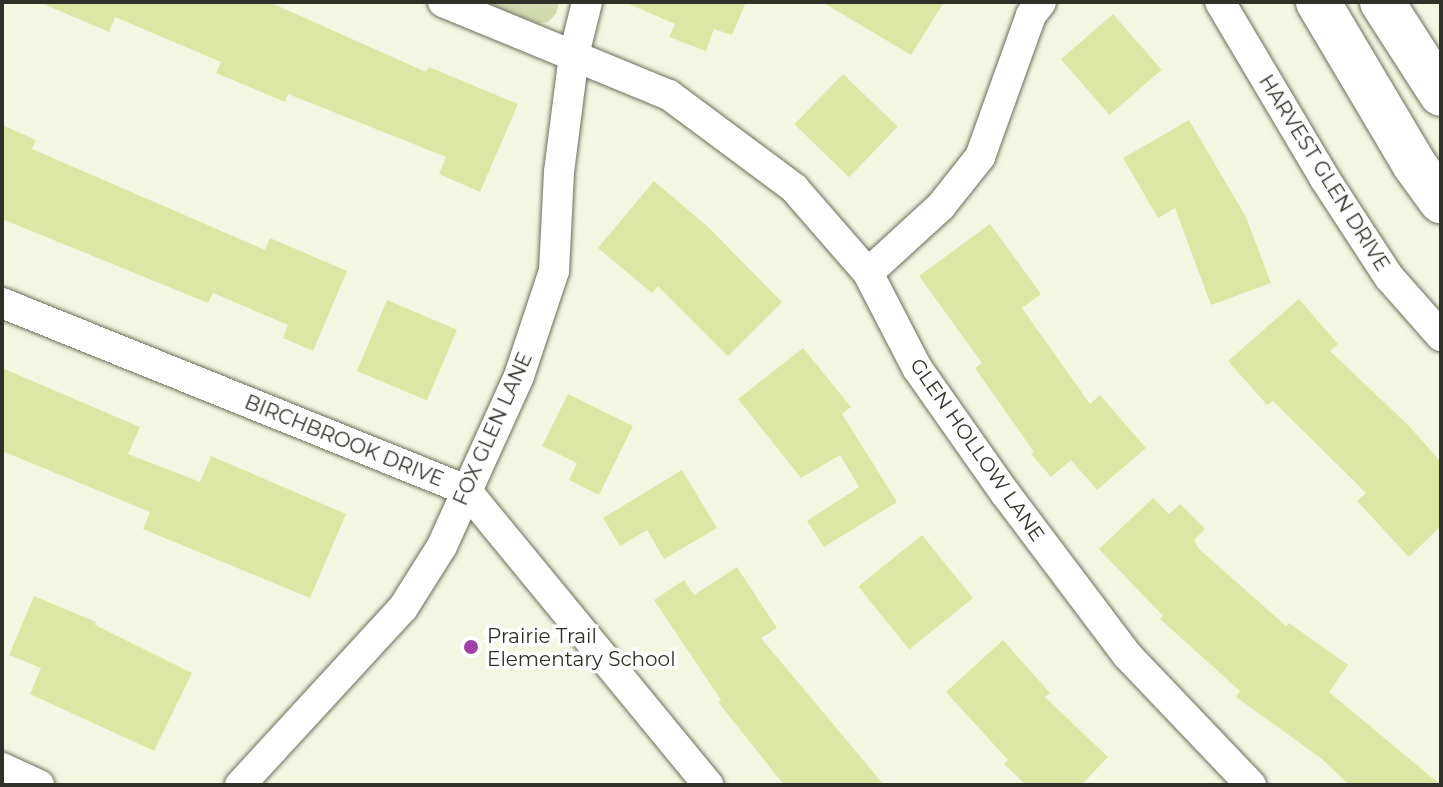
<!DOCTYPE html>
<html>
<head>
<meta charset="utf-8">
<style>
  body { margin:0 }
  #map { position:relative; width:1443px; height:787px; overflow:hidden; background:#f3f7e2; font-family:Montserrat,sans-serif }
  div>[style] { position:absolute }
  .green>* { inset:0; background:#d2dab0 }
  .building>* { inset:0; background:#dce7a6; transform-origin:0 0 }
  .roads { filter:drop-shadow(0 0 2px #6a6e5b) drop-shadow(0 0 2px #6a6e5b) }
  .street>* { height:30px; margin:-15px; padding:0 15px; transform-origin:15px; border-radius:15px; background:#fff }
  .secondary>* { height:44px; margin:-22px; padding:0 22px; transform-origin:22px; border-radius:22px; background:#fff }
  .dots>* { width:22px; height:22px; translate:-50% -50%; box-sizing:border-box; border:4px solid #fff; border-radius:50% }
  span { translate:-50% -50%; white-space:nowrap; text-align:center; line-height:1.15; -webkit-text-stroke:7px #fff; paint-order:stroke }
  .street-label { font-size:20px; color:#2f3128 }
  .poi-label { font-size:20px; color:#2f3128 }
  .left { translate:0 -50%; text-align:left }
  .frame { position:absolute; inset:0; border:4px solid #2f3128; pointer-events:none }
</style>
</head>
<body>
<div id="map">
  <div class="green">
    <div style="clip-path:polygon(483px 2px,559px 2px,556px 14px,548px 22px,538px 23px)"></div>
  </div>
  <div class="building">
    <div style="clip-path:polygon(39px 2px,269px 2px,426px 72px,429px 67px,518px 104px,480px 192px,439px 174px,446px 157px,288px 94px,285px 102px,216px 73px,221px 62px,115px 17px,109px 32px)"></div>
    <div style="clip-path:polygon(624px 2px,746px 2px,732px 35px,714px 29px,706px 51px,669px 37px,675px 24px)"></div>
    <div style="clip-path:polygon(822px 2px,944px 2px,911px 55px)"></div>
    <div style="left:1113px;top:14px;width:74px;height:69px;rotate:49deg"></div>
    <div style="left:843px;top:74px;width:76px;height:70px;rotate:44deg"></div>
    <div style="clip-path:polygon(1189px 120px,1246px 217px,1271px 283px,1211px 305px,1175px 208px,1158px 218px,1123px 158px)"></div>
    <div style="clip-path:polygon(2px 125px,36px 140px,32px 149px,265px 250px,270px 238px,347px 271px,313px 351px,283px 338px,288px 325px,213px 293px,208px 303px,2px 219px)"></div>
    <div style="clip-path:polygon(654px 181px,708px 227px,782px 302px,728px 356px,658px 286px,652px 293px,598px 248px)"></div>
    <div style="clip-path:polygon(990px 224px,1041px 294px,1022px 308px,1090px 404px,1100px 395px,1146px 448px,1097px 490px,1071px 460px,1051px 477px,1031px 454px,1034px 452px,975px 368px,982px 363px,919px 276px)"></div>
    <div style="clip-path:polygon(1299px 299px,1338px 344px,1330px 351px,1409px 426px,1441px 462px,1441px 526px,1409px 557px,1357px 501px,1366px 493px,1273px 401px,1267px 405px,1228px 361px)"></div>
    <div style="left:387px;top:300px;width:76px;height:77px;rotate:23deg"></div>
    <div style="clip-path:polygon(803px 348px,851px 407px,842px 414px,897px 502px,824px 547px,807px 521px,859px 487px,840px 455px,801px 478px,738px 399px)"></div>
    <div style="clip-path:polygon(2px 368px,140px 427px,128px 454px,200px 482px,211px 456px,346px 514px,310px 598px,143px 529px,150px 512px,2px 451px)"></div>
    <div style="clip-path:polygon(568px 394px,633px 426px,599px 495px,569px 480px,577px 463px,542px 446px)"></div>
    <div style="clip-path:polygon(682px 470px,717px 528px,664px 559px,647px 530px,620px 546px,603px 518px)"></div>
    <div style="clip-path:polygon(1153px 498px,1169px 514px,1180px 504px,1205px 529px,1194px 540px,1199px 549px,1286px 626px,1289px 623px,1348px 665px,1329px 692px,1441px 785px,1349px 785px,1322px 759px,1236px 697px,1240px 691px,1160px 619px,1163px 616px,1099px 549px)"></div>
    <div style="left:922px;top:535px;width:81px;height:82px;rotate:51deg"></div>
    <div style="clip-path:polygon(737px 567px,777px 628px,761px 638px,884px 785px,784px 785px,718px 702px,721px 700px,654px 600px,684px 580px,694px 595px)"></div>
    <div style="clip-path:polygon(34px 596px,96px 622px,95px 625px,192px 673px,154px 751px,30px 694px,41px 668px,9px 655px)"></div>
    <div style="clip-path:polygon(1003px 640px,1050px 693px,1045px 697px,1108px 757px,1081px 785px,1026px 785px,1004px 764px,1008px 760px,946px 692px)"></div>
  </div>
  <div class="roads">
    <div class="street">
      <div style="left:443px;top:2px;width:244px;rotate:22.4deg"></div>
      <div style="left:669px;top:95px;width:156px;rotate:36.6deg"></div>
      <div style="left:794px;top:188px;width:113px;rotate:49deg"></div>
      <div style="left:868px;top:273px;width:107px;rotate:62.7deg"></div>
      <div style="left:917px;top:368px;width:153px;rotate:54.9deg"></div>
      <div style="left:1005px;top:493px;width:203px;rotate:53deg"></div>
      <div style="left:1127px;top:655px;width:180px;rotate:46.4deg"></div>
      <div style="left:1220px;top:2px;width:206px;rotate:59.3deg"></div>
      <div style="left:1325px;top:179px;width:117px;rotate:56.9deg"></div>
      <div style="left:1389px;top:277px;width:79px;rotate:48.6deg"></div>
      <div style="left:868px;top:273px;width:99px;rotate:-42.5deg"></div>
      <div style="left:941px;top:206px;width:63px;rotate:-51.5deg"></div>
      <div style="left:980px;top:157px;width:151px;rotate:-70.2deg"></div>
      <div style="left:1031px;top:15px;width:16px;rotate:-52deg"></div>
      <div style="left:2px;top:303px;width:500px;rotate:21.95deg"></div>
      <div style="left:466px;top:490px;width:382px;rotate:50.6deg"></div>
      <div style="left:2px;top:768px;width:41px;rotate:24.7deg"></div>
      <div style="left:240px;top:785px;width:241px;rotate:-47.4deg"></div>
      <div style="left:403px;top:608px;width:73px;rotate:-57.8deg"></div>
      <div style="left:442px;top:546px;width:187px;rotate:-65.6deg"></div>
      <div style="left:519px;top:376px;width:111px;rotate:-71.6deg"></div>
      <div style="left:554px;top:271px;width:99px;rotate:-87.1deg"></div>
      <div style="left:559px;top:172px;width:118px;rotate:-82.7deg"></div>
      <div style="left:574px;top:55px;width:55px;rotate:-76.2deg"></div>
    </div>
    <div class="secondary">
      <div style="left:1318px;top:2px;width:188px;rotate:59.3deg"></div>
      <div style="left:1414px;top:164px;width:46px;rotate:53.9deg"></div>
      <div style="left:1382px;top:2px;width:109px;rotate:57.3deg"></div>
    </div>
  </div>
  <div class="dots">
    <div style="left:471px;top:647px;background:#a23fa6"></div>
  </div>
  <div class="street-label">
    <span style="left:1324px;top:173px;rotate:58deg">HARVEST GLEN DRIVE</span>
    <span style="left:493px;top:429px;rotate:-66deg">FOX GLEN LANE</span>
    <span style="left:344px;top:441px;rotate:22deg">BIRCHBROOK DRIVE</span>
    <span style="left:977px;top:450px;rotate:55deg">GLEN HOLLOW LANE</span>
  </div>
  <div class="poi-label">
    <span class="left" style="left:487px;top:648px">Prairie Trail<br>Elementary School</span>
  </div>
  <div class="frame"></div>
</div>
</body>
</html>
